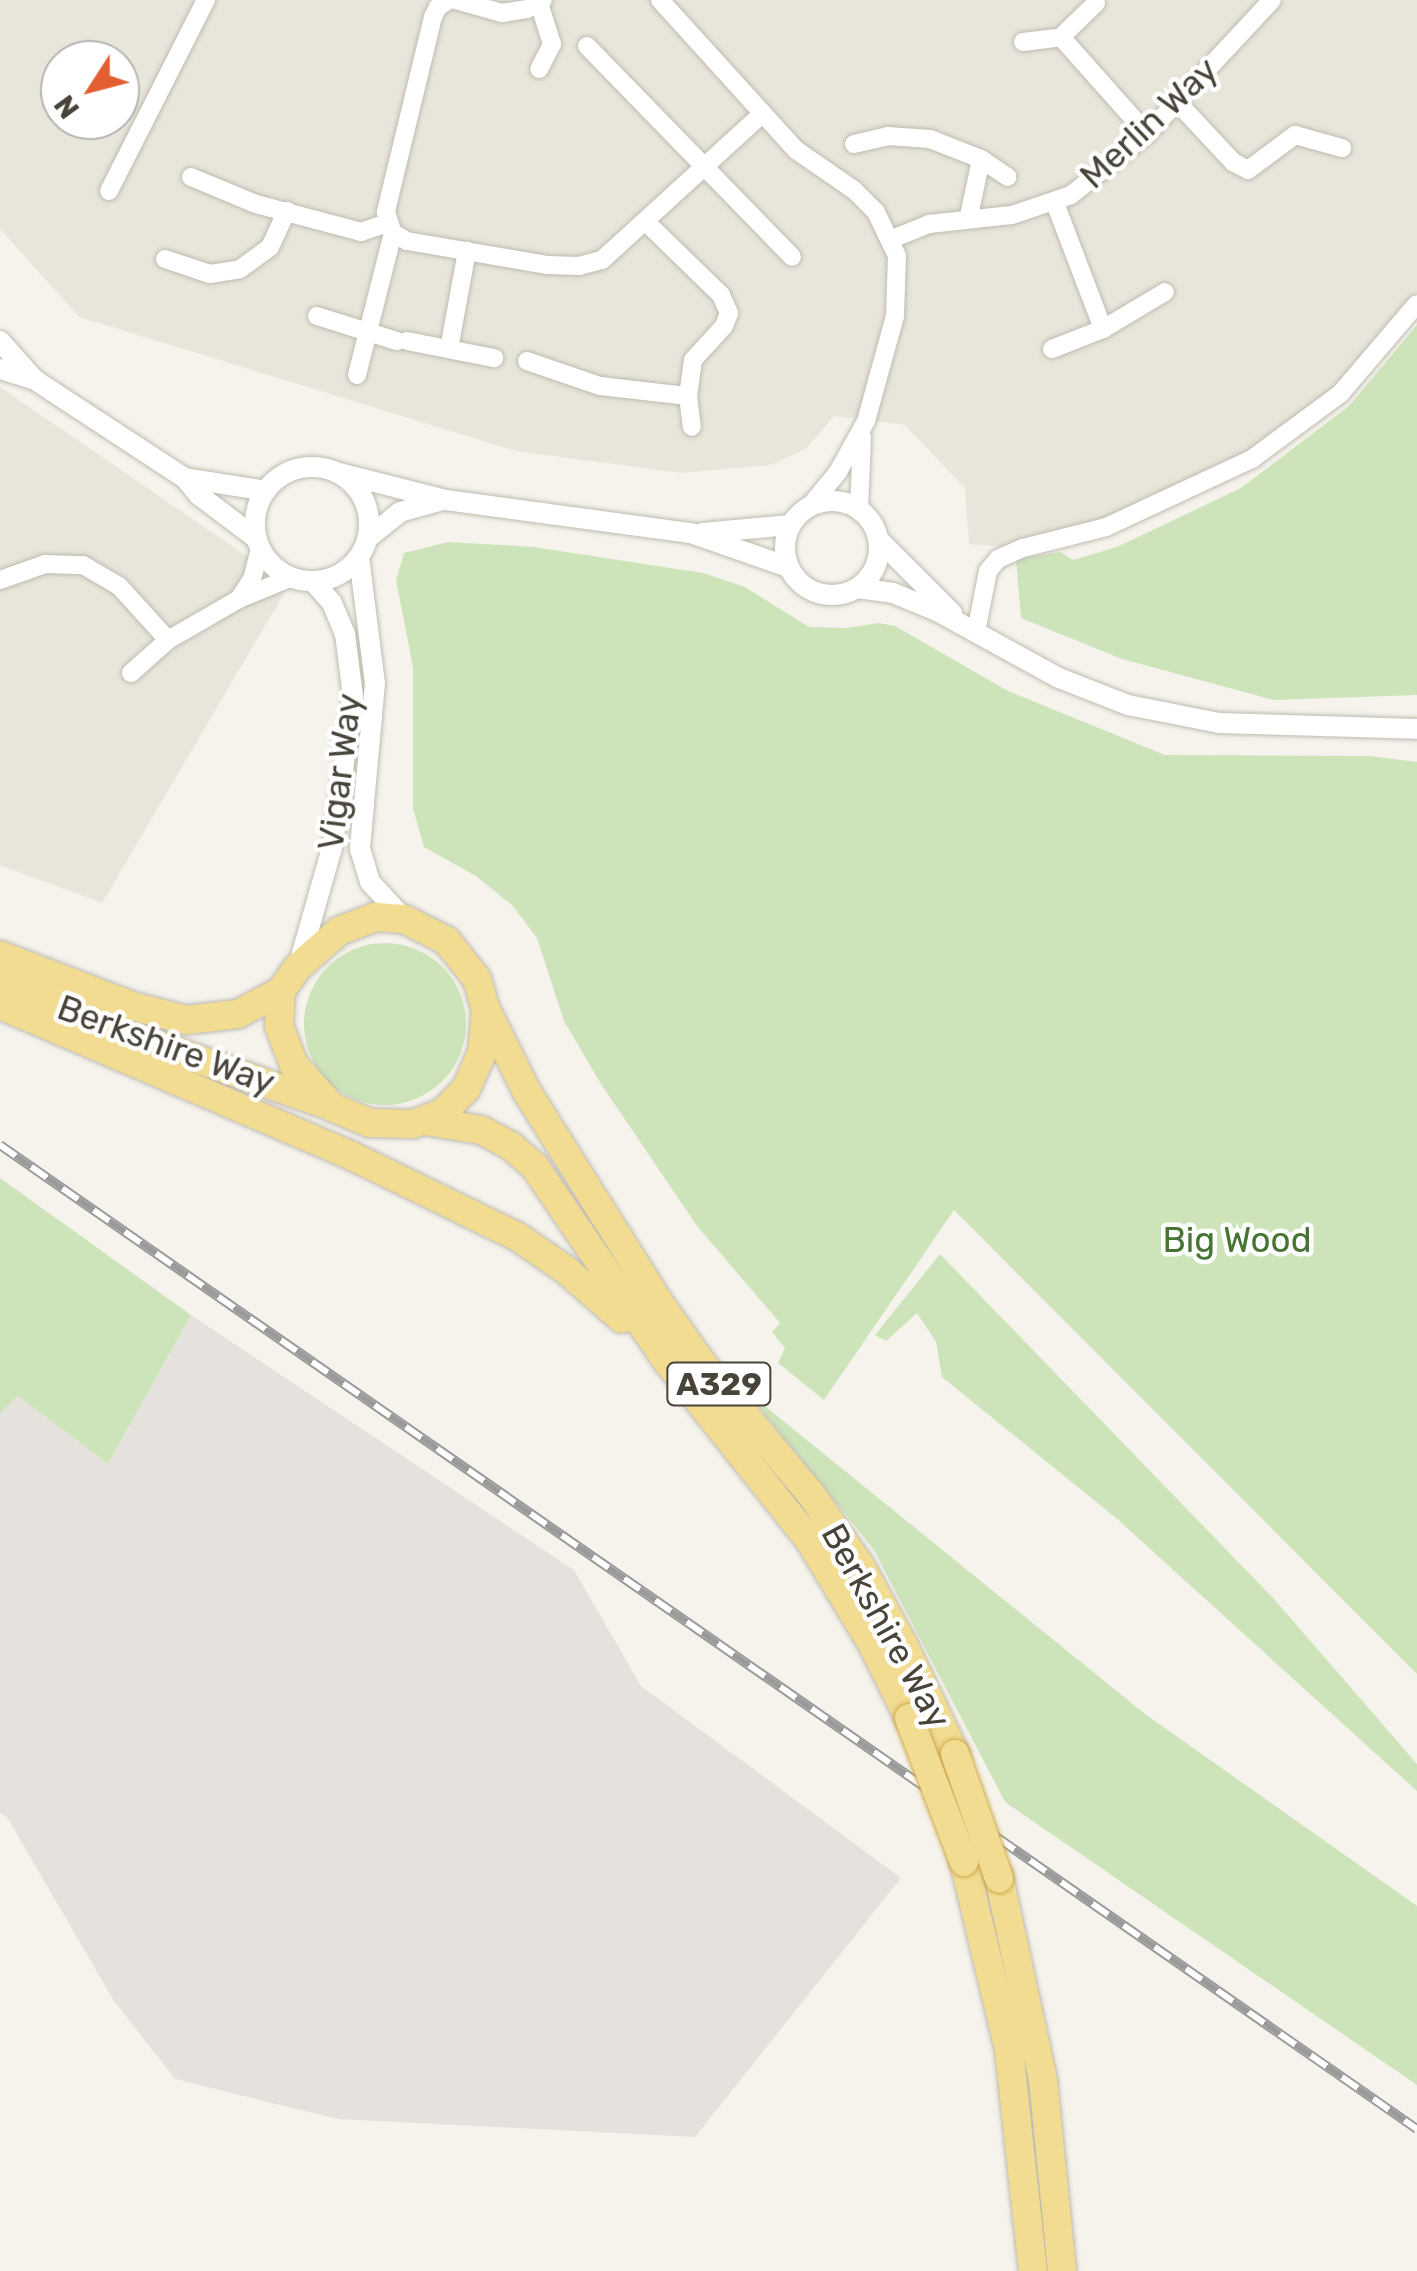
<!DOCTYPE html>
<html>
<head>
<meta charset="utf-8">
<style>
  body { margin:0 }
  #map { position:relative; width:1417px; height:2271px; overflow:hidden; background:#f5f3ec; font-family:Rubik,sans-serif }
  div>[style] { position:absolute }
  .residential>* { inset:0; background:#e8e5db }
  .industrial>* { inset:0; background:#e5e2dd }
  .green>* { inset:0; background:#cde4ba }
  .round { border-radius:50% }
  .roads { filter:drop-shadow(0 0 2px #bfbbb0) drop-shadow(0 0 2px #bfbbb0) }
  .minor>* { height:18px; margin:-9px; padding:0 9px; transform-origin:9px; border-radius:9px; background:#fff }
  .tertiary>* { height:20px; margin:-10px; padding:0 10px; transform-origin:10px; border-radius:10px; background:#fff }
  .tertiary>.ring { margin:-10px; padding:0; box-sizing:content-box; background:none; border:20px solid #fff; border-radius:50% }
  .trunk>* { height:28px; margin:-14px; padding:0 14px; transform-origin:14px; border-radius:14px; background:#f2dc92 }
  .rail>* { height:10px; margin-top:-5px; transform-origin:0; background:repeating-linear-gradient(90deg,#fff 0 19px,#9a9a9a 0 38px); box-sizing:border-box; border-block:2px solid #9a9a9a }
  .bridges { filter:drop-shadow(0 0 2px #ceaa4d) drop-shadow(0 0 2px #ceaa4d) }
  .trunk-bridge>* { height:28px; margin:-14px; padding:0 14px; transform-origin:14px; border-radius:14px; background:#f2dc92 }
  span { translate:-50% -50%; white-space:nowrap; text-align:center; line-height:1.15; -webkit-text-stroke:9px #fff; paint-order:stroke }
  .shield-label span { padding:2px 8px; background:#fff; border:2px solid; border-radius:8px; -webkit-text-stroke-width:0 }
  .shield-label { font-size:32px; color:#49443a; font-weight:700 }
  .street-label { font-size:35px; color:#49443a }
  .park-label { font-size:35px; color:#467533 }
  .north { position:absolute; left:40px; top:40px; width:100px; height:100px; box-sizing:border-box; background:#fff; border:2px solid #b6b4b0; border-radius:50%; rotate:234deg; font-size:28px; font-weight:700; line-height:40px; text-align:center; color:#49443a }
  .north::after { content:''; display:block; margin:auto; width:35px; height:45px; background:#e45e34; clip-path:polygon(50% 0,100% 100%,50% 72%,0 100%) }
</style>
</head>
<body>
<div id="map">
  <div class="residential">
    <div style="clip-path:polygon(evenodd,0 0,1417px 0,1417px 293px,1358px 368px,1300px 421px,1197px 482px,1069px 532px,1002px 547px,969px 544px,965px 488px,905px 425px,834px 416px,806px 449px,770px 465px,681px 473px,516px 451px,79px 317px,0 229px,0 0,60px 60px,120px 60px,120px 120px,60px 120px,60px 60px)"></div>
    <div style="clip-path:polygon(0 387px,289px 585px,102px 903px,0 865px)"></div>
  </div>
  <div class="industrial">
    <div style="clip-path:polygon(191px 1315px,574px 1570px,641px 1686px,901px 1878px,695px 2137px,338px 2119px,175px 2079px,114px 2001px,7px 1817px,0 1813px,0 1414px,18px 1396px,108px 1464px)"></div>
  </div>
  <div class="green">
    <div style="clip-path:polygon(1417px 325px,1417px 695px,1274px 700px,1122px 659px,1021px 618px,1016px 559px,1061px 552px,1073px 560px,1117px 547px,1241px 488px,1349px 406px)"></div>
    <div style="clip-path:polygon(448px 542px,534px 547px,703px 573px,745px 587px,809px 627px,848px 628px,878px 623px,895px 626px,1008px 691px,1165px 755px,1369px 756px,1417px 762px,1417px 1674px,954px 1210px,824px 1400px,778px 1363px,785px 1348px,772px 1332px,780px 1323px,697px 1226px,601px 1084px,564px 1021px,537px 938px,513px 906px,476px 876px,424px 847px,413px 809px,413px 667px,396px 580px,404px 553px)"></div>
    <div class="round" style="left:304px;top:943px;width:162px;height:162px"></div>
    <div style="clip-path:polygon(0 1178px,191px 1315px,108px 1464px,18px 1396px,0 1414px)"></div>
    <div style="clip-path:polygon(940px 1254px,1274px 1599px,1417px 1764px,1417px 1791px,1116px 1518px,942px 1377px,936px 1342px,917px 1313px,886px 1341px,875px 1335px)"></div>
    <div style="clip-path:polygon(745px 1390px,1145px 1714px,1417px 1906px,1417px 2085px,1005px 1802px,874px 1550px)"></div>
  </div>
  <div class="roads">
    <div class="minor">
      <div style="left:449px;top:0;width:13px;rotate:148deg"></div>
      <div style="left:438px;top:7px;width:11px;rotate:117deg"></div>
      <div style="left:433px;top:17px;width:201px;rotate:103.6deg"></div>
      <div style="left:386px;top:212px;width:22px;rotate:72deg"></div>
      <div style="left:393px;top:233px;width:16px;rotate:30deg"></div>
      <div style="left:407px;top:241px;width:143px;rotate:9.7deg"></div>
      <div style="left:548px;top:265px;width:31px;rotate:2deg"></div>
      <div style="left:579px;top:266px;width:24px;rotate:-15deg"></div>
      <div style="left:602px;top:260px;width:215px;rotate:-42.4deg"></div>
      <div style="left:456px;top:0;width:48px;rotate:15.8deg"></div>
      <div style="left:502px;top:13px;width:25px;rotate:-9deg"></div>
      <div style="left:527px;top:9px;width:18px;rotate:-29deg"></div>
      <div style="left:660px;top:0;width:202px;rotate:47.8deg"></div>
      <div style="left:796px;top:150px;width:70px;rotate:34.6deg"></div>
      <div style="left:854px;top:190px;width:31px;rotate:45deg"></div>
      <div style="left:876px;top:212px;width:49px;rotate:64.5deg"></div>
      <div style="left:897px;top:256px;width:60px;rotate:91.9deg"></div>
      <div style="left:895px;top:316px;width:109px;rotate:105.4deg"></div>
      <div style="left:866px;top:421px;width:58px;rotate:118.8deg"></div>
      <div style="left:838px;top:472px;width:43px;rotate:129.3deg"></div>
      <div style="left:539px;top:3px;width:43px;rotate:72.4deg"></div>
      <div style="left:552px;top:44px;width:28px;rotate:117deg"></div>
      <div style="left:1061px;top:37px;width:49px;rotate:-44.2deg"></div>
      <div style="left:1023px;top:42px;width:38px;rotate:-7deg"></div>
      <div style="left:1061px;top:37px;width:130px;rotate:48.4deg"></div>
      <div style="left:587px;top:46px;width:294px;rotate:45.8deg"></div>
      <div style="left:1178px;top:103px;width:81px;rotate:47deg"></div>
      <div style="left:1233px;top:162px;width:17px;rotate:28deg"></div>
      <div style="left:1248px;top:170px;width:59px;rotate:-36.7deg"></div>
      <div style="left:1295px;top:135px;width:49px;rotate:15.5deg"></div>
      <div style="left:854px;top:144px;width:35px;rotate:-13deg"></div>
      <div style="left:888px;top:136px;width:42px;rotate:4.1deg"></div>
      <div style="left:930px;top:139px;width:55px;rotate:21.4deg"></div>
      <div style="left:981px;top:159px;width:32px;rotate:34deg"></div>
      <div style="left:191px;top:177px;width:70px;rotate:22.6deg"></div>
      <div style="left:256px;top:204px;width:109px;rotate:14.9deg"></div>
      <div style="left:361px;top:232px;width:28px;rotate:-19deg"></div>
      <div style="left:109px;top:191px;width:214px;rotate:-63.1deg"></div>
      <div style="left:1055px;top:203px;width:135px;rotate:69.1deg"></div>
      <div style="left:969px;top:216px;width:58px;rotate:-78.1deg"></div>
      <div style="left:646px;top:222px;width:105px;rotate:44.2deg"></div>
      <div style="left:721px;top:295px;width:20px;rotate:66deg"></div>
      <div style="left:729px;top:313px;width:14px;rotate:111deg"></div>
      <div style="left:724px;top:326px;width:46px;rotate:132.4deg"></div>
      <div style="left:693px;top:360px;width:36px;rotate:98deg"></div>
      <div style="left:688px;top:396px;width:31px;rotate:83deg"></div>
      <div style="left:892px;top:239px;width:40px;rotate:-22deg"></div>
      <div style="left:929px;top:224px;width:83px;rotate:-6.2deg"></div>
      <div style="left:1012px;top:215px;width:62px;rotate:-18.7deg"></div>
      <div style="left:1071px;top:195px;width:97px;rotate:-38.8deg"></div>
      <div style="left:1147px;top:134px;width:183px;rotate:-47deg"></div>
      <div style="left:165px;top:259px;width:47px;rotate:18.4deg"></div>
      <div style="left:210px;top:274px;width:30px;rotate:-9deg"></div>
      <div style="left:240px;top:269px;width:37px;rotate:-36deg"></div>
      <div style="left:270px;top:247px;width:40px;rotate:-65deg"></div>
      <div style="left:317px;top:316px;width:84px;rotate:17.4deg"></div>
      <div style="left:407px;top:341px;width:89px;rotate:11.1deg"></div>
      <div style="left:449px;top:349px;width:100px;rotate:-79.6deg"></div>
      <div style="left:1052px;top:349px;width:55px;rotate:-21.4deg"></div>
      <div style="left:1103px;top:329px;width:72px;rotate:-30.8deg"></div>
      <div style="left:527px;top:361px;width:77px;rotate:18.9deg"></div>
      <div style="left:600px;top:386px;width:89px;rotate:6.5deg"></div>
      <div style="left:357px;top:375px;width:146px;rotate:-75.8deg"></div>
      <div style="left:859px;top:509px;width:72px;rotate:-87.6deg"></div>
      <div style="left:0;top:580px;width:48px;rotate:-19.6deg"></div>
      <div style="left:45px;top:564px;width:38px;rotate:2deg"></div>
      <div style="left:83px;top:565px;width:42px;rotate:30.3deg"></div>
      <div style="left:119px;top:586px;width:73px;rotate:47.8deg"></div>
      <div style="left:239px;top:599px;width:24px;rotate:-57deg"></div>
      <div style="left:252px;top:579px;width:31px;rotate:-75deg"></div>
      <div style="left:976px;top:632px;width:62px;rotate:-78.9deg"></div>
      <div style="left:988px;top:571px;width:16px;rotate:-50deg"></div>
      <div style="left:998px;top:559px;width:27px;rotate:-24deg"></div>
      <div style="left:1023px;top:548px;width:86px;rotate:-14.2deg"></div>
      <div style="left:1106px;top:527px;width:161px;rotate:-25deg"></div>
      <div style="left:1252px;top:459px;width:109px;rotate:-36.5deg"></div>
      <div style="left:1340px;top:394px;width:118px;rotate:-49.5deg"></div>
      <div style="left:131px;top:673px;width:50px;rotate:-41.7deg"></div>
      <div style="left:168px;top:640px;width:82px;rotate:-30deg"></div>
      <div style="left:239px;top:599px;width:55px;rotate:-22.4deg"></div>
    </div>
    <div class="tertiary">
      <div style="left:0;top:341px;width:50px;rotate:48.3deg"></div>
      <div style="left:0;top:369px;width:37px;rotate:17deg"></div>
      <div style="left:35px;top:380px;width:179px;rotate:33.2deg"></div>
      <div style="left:185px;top:478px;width:22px;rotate:51deg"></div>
      <div style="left:199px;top:495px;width:73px;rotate:37.2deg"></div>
      <div class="ring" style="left:255px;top:467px;width:94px;height:94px"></div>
      <div style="left:339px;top:473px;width:110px;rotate:14.2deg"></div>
      <div style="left:446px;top:500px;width:247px;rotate:7.7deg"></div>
      <div style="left:691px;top:533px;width:103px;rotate:19.3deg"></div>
      <div style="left:185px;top:478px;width:82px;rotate:9.1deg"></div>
      <div class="ring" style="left:785px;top:501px;width:74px;height:74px"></div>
      <div style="left:703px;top:533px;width:87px;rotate:-5.3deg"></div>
      <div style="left:368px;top:538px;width:41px;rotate:-39.1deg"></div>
      <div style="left:400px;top:512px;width:41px;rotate:-15.8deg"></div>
      <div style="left:878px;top:539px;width:105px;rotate:45deg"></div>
      <div style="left:359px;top:557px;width:127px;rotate:82.8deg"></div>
      <div style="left:375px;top:683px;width:167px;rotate:95.2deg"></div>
      <div style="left:360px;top:849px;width:34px;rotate:73deg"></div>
      <div style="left:370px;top:882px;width:50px;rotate:47.4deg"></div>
      <div style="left:858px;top:588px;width:35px;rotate:8deg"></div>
      <div style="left:893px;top:593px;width:48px;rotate:22.2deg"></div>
      <div style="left:937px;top:611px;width:139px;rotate:28.8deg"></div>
      <div style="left:1059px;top:678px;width:74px;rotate:21.4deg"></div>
      <div style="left:1128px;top:705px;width:93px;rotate:11.2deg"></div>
      <div style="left:1219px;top:723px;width:198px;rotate:1.7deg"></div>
      <div style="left:298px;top:967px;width:128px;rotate:-74.1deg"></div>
      <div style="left:333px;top:844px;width:148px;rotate:-82.3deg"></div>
      <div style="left:353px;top:697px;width:64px;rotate:-97.2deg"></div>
      <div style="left:345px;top:634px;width:34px;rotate:-113deg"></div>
      <div style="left:332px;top:603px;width:29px;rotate:-131deg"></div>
    </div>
    <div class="trunk">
      <div style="left:376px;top:917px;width:28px;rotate:4deg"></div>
      <div style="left:404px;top:919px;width:48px;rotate:27.1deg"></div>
      <div style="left:447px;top:941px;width:48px;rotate:51.7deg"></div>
      <div style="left:477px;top:979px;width:32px;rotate:74deg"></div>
      <div style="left:486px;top:1010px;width:43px;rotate:95.3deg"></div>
      <div style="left:482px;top:1053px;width:39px;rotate:114deg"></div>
      <div style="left:466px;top:1089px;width:34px;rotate:135deg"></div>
      <div style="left:442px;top:1113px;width:31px;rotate:159deg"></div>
      <div style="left:413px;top:1124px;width:43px;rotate:-178.7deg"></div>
      <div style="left:370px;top:1123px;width:41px;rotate:-157.2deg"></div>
      <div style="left:332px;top:1107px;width:57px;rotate:-132.1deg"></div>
      <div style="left:294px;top:1065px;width:42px;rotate:-111deg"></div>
      <div style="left:279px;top:1026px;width:35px;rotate:-87deg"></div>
      <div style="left:281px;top:991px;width:28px;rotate:-55deg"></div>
      <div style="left:297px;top:968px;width:56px;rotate:-41.4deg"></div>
      <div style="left:339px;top:931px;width:40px;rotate:-21deg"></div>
      <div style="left:0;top:955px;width:142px;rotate:21.1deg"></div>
      <div style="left:132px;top:1006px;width:56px;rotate:14.5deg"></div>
      <div style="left:186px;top:1020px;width:52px;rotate:-6.6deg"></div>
      <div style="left:238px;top:1014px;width:49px;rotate:-28.1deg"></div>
      <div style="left:0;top:982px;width:119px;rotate:22.7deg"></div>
      <div style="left:110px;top:1028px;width:225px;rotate:19.5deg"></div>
      <div style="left:0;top:1005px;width:383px;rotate:23.2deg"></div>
      <div style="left:352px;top:1156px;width:185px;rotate:26deg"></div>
      <div style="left:518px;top:1237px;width:58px;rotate:34.5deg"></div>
      <div style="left:566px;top:1270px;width:74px;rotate:41.2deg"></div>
      <div style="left:486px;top:1010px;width:92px;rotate:63.4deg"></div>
      <div style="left:527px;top:1092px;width:247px;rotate:57.9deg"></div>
      <div style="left:658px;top:1301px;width:80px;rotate:54.7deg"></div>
      <div style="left:704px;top:1366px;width:170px;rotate:50.2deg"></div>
      <div style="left:813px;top:1497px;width:85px;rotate:55.6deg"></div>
      <div style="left:861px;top:1567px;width:90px;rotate:61.4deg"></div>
      <div style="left:904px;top:1646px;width:119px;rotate:64.7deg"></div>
      <div style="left:426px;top:1121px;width:56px;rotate:9.3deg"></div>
      <div style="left:481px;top:1130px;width:34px;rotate:28deg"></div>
      <div style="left:511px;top:1146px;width:32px;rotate:41deg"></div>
      <div style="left:535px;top:1167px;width:235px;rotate:55.8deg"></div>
      <div style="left:667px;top:1361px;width:230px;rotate:51.5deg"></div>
      <div style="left:810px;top:1541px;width:118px;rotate:58.9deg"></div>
      <div style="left:871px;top:1642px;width:85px;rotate:63.4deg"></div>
      <div style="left:964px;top:1862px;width:193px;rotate:76.5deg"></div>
      <div style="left:1009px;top:2050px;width:222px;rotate:83.8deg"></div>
      <div style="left:999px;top:1878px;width:207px;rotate:77.7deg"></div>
      <div style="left:1043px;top:2080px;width:192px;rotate:84.3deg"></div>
    </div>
  </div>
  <div class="rail">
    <div style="left:0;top:1145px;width:1725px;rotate:34.78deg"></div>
  </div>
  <div class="bridges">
    <div class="trunk-bridge">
      <div style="left:909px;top:1718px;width:154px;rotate:69.1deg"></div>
      <div style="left:955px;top:1754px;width:132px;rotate:70.5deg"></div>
    </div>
  </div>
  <div class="shield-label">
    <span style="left:719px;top:1384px">A329</span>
  </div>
  <div class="street-label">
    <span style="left:1149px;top:123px;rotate:-43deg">Merlin Way</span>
    <span style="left:340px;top:772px;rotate:-83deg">Vigar Way</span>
    <span style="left:166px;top:1045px;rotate:20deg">Berkshire Way</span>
    <span style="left:886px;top:1626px;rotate:61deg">Berkshire Way</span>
  </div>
  <div class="park-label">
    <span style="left:1237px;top:1240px">Big Wood</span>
  </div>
  <div class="north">N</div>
</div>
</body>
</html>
